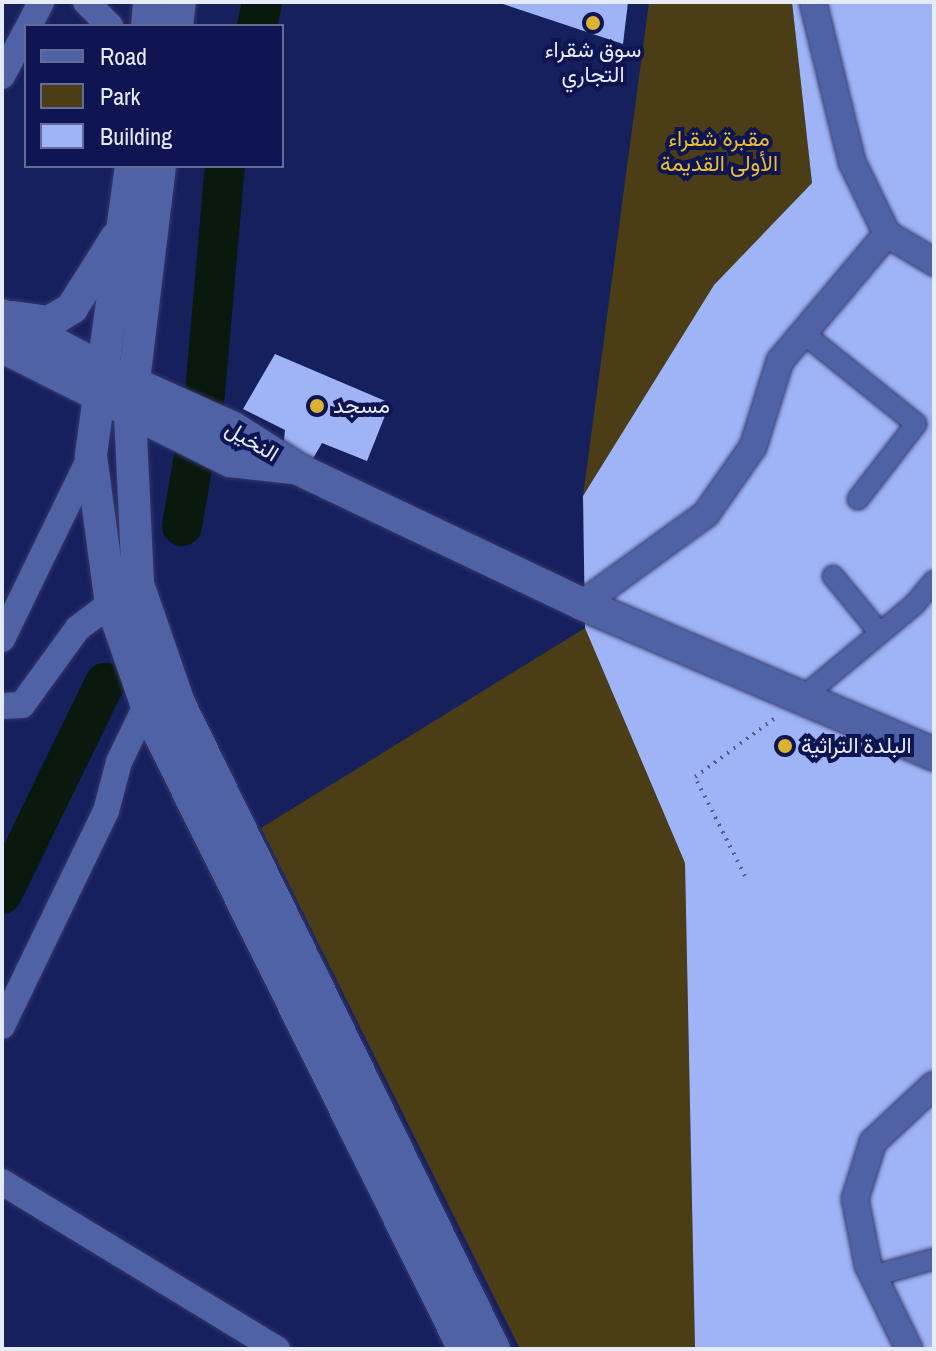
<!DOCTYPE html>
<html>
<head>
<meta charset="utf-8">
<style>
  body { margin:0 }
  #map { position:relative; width:936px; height:1351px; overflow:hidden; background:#16205d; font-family:"Archivo Narrow",Vazirmatn,sans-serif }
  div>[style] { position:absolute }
  .green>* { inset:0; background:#4b3d16 }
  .river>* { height:40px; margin:-20px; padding:0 20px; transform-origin:20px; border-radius:20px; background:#09190d }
  .building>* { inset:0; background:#9fb4f6 }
  .path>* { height:4px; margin-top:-2px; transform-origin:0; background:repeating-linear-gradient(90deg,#565f8e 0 2px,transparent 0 8px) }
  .roads { filter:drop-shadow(0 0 2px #363669) drop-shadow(0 0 2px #363669) }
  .pedestrian>* { height:20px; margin:-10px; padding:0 10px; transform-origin:10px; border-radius:10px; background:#4f62a5 }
  .minor>* { height:26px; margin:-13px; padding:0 13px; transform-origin:13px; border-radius:13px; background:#4f62a5 }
  .tertiary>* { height:32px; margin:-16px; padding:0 16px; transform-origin:16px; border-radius:16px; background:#4f62a5 }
  .dots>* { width:22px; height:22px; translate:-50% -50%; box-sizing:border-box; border:4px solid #0e1551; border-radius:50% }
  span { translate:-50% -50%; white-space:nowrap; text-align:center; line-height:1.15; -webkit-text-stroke:8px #0e1551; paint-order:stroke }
  .poi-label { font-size:22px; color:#e6ebfb }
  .left { translate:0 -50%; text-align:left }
  .park-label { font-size:22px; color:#e9bd31 }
  .street-label { font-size:22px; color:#e6ebfb }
  .frame { position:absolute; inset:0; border:4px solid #e6ebfb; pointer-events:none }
  .legend { position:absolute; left:24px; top:24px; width:260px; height:144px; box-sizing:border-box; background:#0e1551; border:2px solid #646b95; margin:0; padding:10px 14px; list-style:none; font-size:24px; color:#e6ebfb }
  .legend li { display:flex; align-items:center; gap:16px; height:40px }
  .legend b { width:40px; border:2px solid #646b95 }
</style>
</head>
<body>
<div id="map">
  <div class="green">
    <div style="clip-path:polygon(649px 2px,792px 2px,812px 183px,714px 285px,583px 496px)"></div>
    <div style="clip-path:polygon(585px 628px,685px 863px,695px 1349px,520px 1349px,261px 828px)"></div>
  </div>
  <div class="river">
    <div style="left:257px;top:26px;width:25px;rotate:-78deg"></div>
    <div style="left:182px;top:526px;width:135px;rotate:-80.2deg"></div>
    <div style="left:205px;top:393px;width:228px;rotate:-85deg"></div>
    <div style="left:2px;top:894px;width:235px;rotate:-64deg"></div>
  </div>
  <div class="building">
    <div style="clip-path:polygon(501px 2px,628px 2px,623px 44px,500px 3px)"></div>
    <div style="clip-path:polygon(792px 2px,934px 2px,934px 1349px,695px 1349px,685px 863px,585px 628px,583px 496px,714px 285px,812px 183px)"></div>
    <div style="clip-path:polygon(275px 354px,390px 403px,367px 461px,322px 443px,311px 462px,283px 449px,285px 430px,243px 409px)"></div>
  </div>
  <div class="path">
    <div style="left:745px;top:876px;width:111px;rotate:-116.8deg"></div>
    <div style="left:695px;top:777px;width:104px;rotate:-36.4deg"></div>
  </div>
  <div class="roads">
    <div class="pedestrian">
      <div style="left:803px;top:333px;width:145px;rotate:38.8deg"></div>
      <div style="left:916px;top:424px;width:95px;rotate:127.7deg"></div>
      <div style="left:833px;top:576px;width:72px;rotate:50.6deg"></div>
      <div style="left:803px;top:697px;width:144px;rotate:-39.7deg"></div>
      <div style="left:914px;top:605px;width:31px;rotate:-50deg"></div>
      <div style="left:873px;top:1276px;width:63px;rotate:-15.6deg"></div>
    </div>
    <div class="minor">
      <div style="left:86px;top:2px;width:34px;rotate:45deg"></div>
      <div style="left:813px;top:2px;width:165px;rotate:76.3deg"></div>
      <div style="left:852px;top:162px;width:80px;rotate:64.1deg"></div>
      <div style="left:887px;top:234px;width:55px;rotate:30.8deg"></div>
      <div style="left:29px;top:26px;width:27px;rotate:-63deg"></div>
      <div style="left:2px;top:76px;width:51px;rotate:-61.9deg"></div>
      <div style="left:582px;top:604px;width:153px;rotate:-36deg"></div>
      <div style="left:706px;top:514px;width:82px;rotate:-55deg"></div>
      <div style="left:753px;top:447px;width:90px;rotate:-72.6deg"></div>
      <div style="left:780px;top:361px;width:166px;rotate:-49.9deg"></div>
      <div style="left:2px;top:639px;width:203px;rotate:-64.1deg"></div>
      <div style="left:2px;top:706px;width:20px;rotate:-3deg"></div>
      <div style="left:22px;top:705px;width:95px;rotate:-54deg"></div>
      <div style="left:78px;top:628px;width:59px;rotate:-36.7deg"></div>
      <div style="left:2px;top:1026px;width:239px;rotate:-64.2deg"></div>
      <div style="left:106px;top:811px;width:51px;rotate:-75.1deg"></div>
      <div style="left:119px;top:762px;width:62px;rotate:-64.3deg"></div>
      <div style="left:2px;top:1182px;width:322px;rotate:31.3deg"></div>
      <div style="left:909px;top:1349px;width:93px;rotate:-116deg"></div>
      <div style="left:868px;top:1265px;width:67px;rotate:-101.1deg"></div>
      <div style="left:855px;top:1199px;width:60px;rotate:-72.5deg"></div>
      <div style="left:873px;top:1142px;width:83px;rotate:-43.1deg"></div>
    </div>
    <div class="tertiary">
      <div style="left:147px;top:26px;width:24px;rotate:-85deg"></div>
      <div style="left:177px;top:26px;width:24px;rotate:-83deg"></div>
      <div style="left:131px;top:166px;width:293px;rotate:97.9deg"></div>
      <div style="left:91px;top:456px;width:148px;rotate:82.3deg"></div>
      <div style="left:111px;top:603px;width:119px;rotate:70.8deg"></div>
      <div style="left:150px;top:715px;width:707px;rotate:63.65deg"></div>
      <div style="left:160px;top:166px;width:250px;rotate:96.9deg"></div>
      <div style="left:130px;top:414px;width:170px;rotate:87.3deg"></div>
      <div style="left:138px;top:584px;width:126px;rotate:71deg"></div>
      <div style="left:179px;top:703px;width:719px;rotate:64.01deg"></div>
      <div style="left:2px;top:315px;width:117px;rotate:28.1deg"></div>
      <div style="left:105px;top:370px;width:139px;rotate:24.2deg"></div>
      <div style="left:232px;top:427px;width:78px;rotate:32.5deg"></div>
      <div style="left:298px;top:469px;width:314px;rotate:25.4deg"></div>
      <div style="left:582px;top:604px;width:383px;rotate:23.1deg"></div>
      <div style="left:13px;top:317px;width:36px;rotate:8deg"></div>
      <div style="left:49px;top:322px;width:27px;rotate:-31deg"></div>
      <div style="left:72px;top:308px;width:83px;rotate:-57.8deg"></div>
      <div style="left:2px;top:347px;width:255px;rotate:26.6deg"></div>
      <div style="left:230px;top:461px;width:61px;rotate:6.5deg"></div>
    </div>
  </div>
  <div class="dots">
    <div style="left:593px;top:23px;background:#dbb233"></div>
    <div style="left:317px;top:406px;background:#dbb233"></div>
    <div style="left:785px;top:746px;background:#dbb233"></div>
  </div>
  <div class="poi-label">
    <span style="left:593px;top:62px">سوق شقراء<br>التجاري</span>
    <span class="left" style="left:333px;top:406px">مسجد</span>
    <span class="left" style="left:801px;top:746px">البلدة التراثية</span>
  </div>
  <div class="park-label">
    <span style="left:719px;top:151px">مقبرة شقراء<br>الأولى القديمة</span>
  </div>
  <div class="street-label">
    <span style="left:252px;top:441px;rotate:31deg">النخيل</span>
  </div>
  <div class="frame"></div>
  <ul class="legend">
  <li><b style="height:10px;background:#4f62a5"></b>Road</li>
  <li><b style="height:22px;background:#4b3d16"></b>Park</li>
  <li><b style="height:22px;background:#9fb4f6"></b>Building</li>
  </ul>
</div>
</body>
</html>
